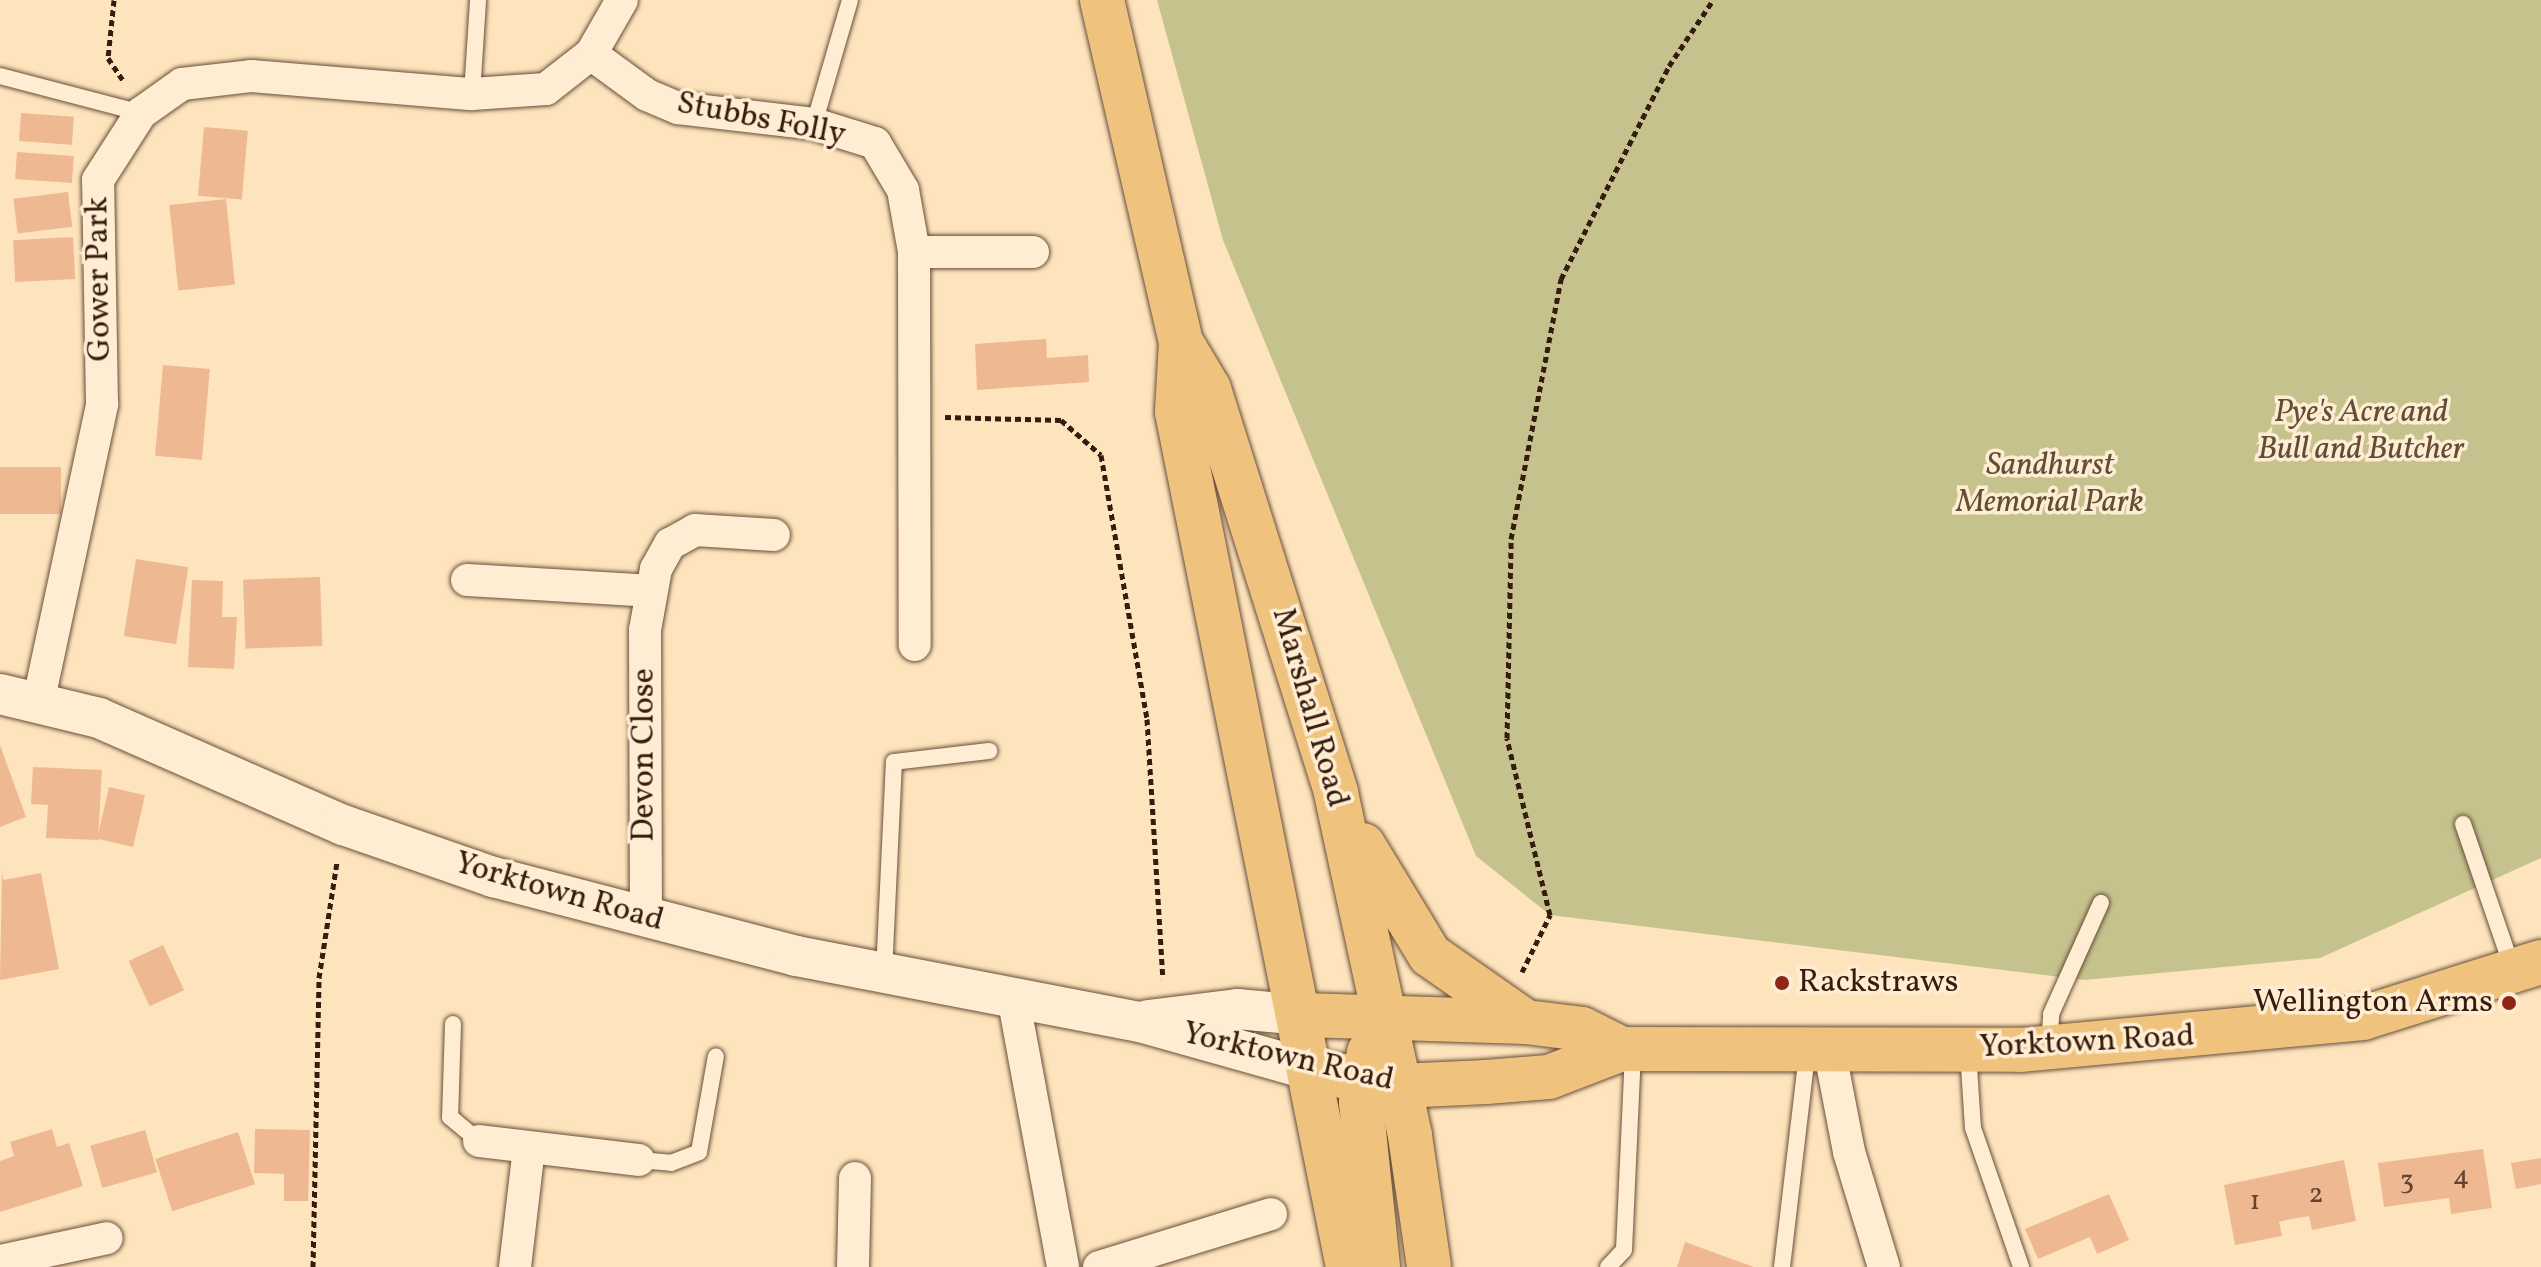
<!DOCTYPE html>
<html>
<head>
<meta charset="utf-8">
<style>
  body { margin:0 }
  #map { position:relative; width:2541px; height:1267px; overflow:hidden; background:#fee4bc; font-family:Vollkorn,serif }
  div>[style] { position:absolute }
  .green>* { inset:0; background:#c5c28d }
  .building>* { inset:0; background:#eeb892; transform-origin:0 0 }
  .path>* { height:5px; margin-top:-2.5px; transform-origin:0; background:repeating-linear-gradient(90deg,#361c0f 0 6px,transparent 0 10px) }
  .roads { filter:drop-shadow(0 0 2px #684e3a) drop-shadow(0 0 2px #684e3a) }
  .service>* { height:16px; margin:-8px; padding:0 8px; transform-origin:8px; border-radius:8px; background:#feedd3 }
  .minor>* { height:32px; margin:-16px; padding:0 16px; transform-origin:16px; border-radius:16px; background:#feedd3 }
  .tertiary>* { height:40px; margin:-20px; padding:0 20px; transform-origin:20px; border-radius:20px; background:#feedd3 }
  .primary>* { height:44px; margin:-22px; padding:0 22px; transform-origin:22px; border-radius:22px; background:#efc27e }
  .dots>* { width:22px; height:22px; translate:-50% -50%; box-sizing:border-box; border:4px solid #feedd3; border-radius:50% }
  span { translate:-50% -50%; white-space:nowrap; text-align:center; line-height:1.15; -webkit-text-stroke:7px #feedd3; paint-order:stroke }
  .number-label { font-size:28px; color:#644330 }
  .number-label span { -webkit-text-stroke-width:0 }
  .street-label { font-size:32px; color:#361c0f }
  .park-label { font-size:32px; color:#614e35; font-style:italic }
  .poi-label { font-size:32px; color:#361c0f }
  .left { translate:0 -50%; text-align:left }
  .right { translate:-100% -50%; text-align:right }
</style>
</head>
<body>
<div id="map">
  <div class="green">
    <div style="clip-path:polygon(1157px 0,2541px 0,2541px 858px,2320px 958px,2085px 980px,1550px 915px,1476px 856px,1223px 240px)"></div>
  </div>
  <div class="building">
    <div style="left:21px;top:113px;width:53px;height:28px;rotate:4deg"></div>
    <div style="left:204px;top:127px;width:44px;height:69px;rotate:5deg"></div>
    <div style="left:17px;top:152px;width:57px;height:27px;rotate:4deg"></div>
    <div style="left:68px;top:192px;width:35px;height:55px;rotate:83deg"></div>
    <div style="left:226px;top:199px;width:86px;height:57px;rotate:84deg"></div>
    <div style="left:73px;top:237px;width:42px;height:60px;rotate:87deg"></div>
    <div style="clip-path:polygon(1046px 339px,1047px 358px,1088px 355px,1089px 382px,977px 390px,975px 344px)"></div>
    <div style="left:163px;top:365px;width:47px;height:91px;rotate:5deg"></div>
    <div style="left:61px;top:467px;width:47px;height:61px;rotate:90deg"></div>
    <div style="left:136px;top:559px;width:53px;height:78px;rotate:9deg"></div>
    <div style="left:320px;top:577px;width:69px;height:77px;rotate:88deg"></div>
    <div style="clip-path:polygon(192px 580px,223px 581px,222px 617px,237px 617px,234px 669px,188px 667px)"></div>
    <div style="clip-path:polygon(0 745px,26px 817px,0 827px)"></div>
    <div style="clip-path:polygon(33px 767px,102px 770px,98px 840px,46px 838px,48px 805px,31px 804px)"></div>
    <div style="left:109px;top:787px;width:37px;height:53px;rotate:13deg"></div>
    <div style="clip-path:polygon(2px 870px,3px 880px,41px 873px,59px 969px,0 980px)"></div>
    <div style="left:163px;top:945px;width:50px;height:38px;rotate:65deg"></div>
    <div style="clip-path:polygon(52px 1129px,57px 1147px,69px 1143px,83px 1186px,0 1212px,0 1161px,14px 1156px,10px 1142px)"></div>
    <div style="clip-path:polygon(255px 1129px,310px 1130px,308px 1201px,284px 1201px,284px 1174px,254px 1173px)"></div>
    <div style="left:145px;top:1130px;width:44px;height:57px;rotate:74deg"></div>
    <div style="left:238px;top:1132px;width:55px;height:87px;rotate:72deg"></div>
    <div style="clip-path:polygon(2483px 1149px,2492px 1208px,2451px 1214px,2449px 1198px,2384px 1207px,2378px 1163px)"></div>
    <div style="clip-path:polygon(2541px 1158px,2541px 1184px,2516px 1189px,2511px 1163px)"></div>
    <div style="clip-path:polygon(2344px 1160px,2356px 1221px,2312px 1230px,2309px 1216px,2286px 1220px,2279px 1222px,2282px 1236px,2235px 1245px,2224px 1185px)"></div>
    <div style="clip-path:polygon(2109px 1194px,2129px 1240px,2097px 1254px,2090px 1237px,2038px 1259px,2025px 1229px)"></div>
    <div style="clip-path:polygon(1685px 1242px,1754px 1267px,1677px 1267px)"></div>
  </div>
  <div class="path">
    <div style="left:114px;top:0;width:58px;rotate:95.9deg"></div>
    <div style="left:108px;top:58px;width:29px;rotate:56deg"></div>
    <div style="left:945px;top:417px;width:116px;rotate:1.5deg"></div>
    <div style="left:1061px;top:420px;width:53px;rotate:41.2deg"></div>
    <div style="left:1101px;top:455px;width:268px;rotate:80.1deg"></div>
    <div style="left:1147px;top:719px;width:260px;rotate:86.5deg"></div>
    <div style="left:1522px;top:972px;width:64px;rotate:-63.8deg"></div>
    <div style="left:1550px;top:915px;width:182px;rotate:-103.7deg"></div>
    <div style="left:1507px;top:738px;width:199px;rotate:-88.8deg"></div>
    <div style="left:1511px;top:539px;width:265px;rotate:-79.1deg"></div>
    <div style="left:1561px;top:279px;width:239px;rotate:-63.1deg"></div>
    <div style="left:1669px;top:66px;width:79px;rotate:-56.3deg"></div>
    <div style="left:313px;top:1267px;width:289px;rotate:-88.8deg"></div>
    <div style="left:319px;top:978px;width:117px;rotate:-81.2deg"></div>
  </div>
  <div class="roads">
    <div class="service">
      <div style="left:0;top:76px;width:146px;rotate:14.7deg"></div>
      <div style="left:472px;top:94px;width:94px;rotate:-86.3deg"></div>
      <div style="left:814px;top:124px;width:129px;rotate:-73.8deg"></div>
      <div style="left:2463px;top:824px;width:154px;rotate:71.1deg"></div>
      <div style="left:884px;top:973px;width:211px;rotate:-87.3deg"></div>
      <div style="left:894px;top:762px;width:96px;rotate:-6.6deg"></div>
      <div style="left:453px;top:1024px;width:93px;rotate:91.8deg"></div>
      <div style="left:450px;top:1117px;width:38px;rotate:40deg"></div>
      <div style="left:2049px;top:1046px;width:32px;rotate:-86deg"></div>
      <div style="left:2051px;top:1014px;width:122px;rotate:-65.8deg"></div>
      <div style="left:1968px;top:1051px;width:77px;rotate:86.3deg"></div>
      <div style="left:1973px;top:1128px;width:147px;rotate:70.9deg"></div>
      <div style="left:639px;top:1160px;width:32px;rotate:5deg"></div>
      <div style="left:671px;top:1163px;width:30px;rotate:-21deg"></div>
      <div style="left:699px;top:1152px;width:97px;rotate:-80deg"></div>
      <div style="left:1608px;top:1267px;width:23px;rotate:-47deg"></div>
      <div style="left:1624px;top:1250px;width:199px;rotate:-87.4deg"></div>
      <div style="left:1782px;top:1267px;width:215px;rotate:-83.3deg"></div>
    </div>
    <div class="minor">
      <div style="left:591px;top:54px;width:69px;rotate:36.2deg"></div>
      <div style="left:647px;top:95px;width:34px;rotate:23deg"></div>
      <div style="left:678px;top:108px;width:137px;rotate:6.7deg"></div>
      <div style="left:814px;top:124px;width:64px;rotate:17.3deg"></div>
      <div style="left:875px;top:143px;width:55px;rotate:59.2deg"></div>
      <div style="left:903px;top:190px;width:63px;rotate:79.9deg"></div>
      <div style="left:914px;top:252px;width:393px;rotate:89.9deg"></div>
      <div style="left:914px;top:252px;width:119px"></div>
      <div style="left:467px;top:580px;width:183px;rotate:3.4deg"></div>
      <div style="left:39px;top:699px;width:302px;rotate:-77.9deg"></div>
      <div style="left:102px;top:404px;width:224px;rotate:-91deg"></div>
      <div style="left:98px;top:180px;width:80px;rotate:-57.3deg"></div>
      <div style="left:141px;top:113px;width:50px;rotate:-35.3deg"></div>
      <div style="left:182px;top:84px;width:69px;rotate:-6.6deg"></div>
      <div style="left:251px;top:76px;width:222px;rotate:4.7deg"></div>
      <div style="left:472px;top:94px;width:74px;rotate:-3.9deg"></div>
      <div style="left:546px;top:89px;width:57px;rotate:-37.9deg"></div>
      <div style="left:591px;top:54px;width:62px;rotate:-60.1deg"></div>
      <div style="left:646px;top:920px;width:290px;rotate:-90.2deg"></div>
      <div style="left:645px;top:630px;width:62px;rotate:-79.8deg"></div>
      <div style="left:656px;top:569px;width:29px;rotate:-61deg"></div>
      <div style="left:670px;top:544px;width:29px;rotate:-29deg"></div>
      <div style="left:695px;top:530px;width:79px;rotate:3.6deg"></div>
      <div style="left:1014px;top:1002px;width:269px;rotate:79.5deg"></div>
      <div style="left:1829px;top:1048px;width:106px;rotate:79.1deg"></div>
      <div style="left:1849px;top:1152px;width:120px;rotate:73.1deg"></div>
      <div style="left:479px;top:1141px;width:161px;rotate:6.8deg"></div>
      <div style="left:0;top:1261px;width:109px;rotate:-12.1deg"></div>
      <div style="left:515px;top:1267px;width:120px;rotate:-83.3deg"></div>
      <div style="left:853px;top:1267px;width:89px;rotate:-88.7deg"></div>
      <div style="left:1099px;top:1267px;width:180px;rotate:-17.1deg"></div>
    </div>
    <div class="tertiary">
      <div style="left:0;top:694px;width:102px;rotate:13.6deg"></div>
      <div style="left:99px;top:718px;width:266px;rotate:23.7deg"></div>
      <div style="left:343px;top:825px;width:159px;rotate:19.1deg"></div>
      <div style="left:493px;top:877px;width:313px;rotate:14.6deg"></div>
      <div style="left:796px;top:956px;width:350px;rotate:10.9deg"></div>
      <div style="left:1140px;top:1022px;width:181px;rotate:15.7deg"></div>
      <div style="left:1148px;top:1020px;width:90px;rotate:-7deg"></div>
      <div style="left:1237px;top:1009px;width:66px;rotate:5.2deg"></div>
    </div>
    <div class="primary">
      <div style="left:1102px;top:0;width:351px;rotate:77deg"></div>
      <div style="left:1181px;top:342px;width:70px;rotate:93.3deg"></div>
      <div style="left:1177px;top:412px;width:872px;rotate:78.69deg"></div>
      <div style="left:1181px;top:342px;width:55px;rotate:59.2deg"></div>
      <div style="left:1209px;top:389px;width:423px;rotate:72.5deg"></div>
      <div style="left:1336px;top:793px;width:351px;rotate:77.8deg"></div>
      <div style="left:1410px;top:1136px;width:132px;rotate:81.7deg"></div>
      <div style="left:1363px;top:845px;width:129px;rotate:58.7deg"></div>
      <div style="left:1430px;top:955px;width:113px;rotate:35deg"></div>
      <div style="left:1303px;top:1015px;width:223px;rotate:1.8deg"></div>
      <div style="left:1526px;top:1022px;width:56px;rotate:7.1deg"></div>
      <div style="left:1582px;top:1029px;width:45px;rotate:26.6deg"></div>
      <div style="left:1622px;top:1049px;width:398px;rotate:0.1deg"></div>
      <div style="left:2020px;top:1050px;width:344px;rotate:-5.3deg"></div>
      <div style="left:2363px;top:1018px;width:187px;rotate:-17.5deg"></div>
      <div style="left:1369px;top:1052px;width:51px;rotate:99.1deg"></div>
      <div style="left:1361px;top:1102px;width:166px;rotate:84.1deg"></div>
      <div style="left:1314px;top:1071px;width:87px;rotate:9.9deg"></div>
      <div style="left:1400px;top:1086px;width:86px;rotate:-2.7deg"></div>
      <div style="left:1486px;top:1082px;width:63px;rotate:-4.5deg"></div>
      <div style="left:1549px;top:1077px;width:78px;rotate:-21deg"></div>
    </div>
  </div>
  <div class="dots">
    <div style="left:1782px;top:983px;background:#8f2418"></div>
    <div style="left:2509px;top:1003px;background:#8f2418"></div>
  </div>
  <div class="number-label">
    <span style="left:2461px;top:1177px">4</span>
    <span style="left:2407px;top:1182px">3</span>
    <span style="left:2316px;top:1195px">2</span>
    <span style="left:2255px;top:1202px">1</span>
  </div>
  <div class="street-label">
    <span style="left:761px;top:120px;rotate:11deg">Stubbs Folly</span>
    <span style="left:100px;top:279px;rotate:-91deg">Gower Park</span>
    <span style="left:1309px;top:708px;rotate:74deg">Marshall Road</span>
    <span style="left:645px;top:755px;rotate:-90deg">Devon Close</span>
    <span style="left:559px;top:893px;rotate:16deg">Yorktown Road</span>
    <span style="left:2087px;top:1043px;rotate:-3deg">Yorktown Road</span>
    <span style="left:1288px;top:1058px;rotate:13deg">Yorktown Road</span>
  </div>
  <div class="park-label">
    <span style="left:2361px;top:432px">Pye's Acre and<br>Bull and Butcher</span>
    <span style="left:2050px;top:485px">Sandhurst<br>Memorial Park</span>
  </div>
  <div class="poi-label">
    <span class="left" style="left:1798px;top:983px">Rackstraws</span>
    <span class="right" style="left:2493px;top:1003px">Wellington Arms</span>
  </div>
</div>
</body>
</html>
